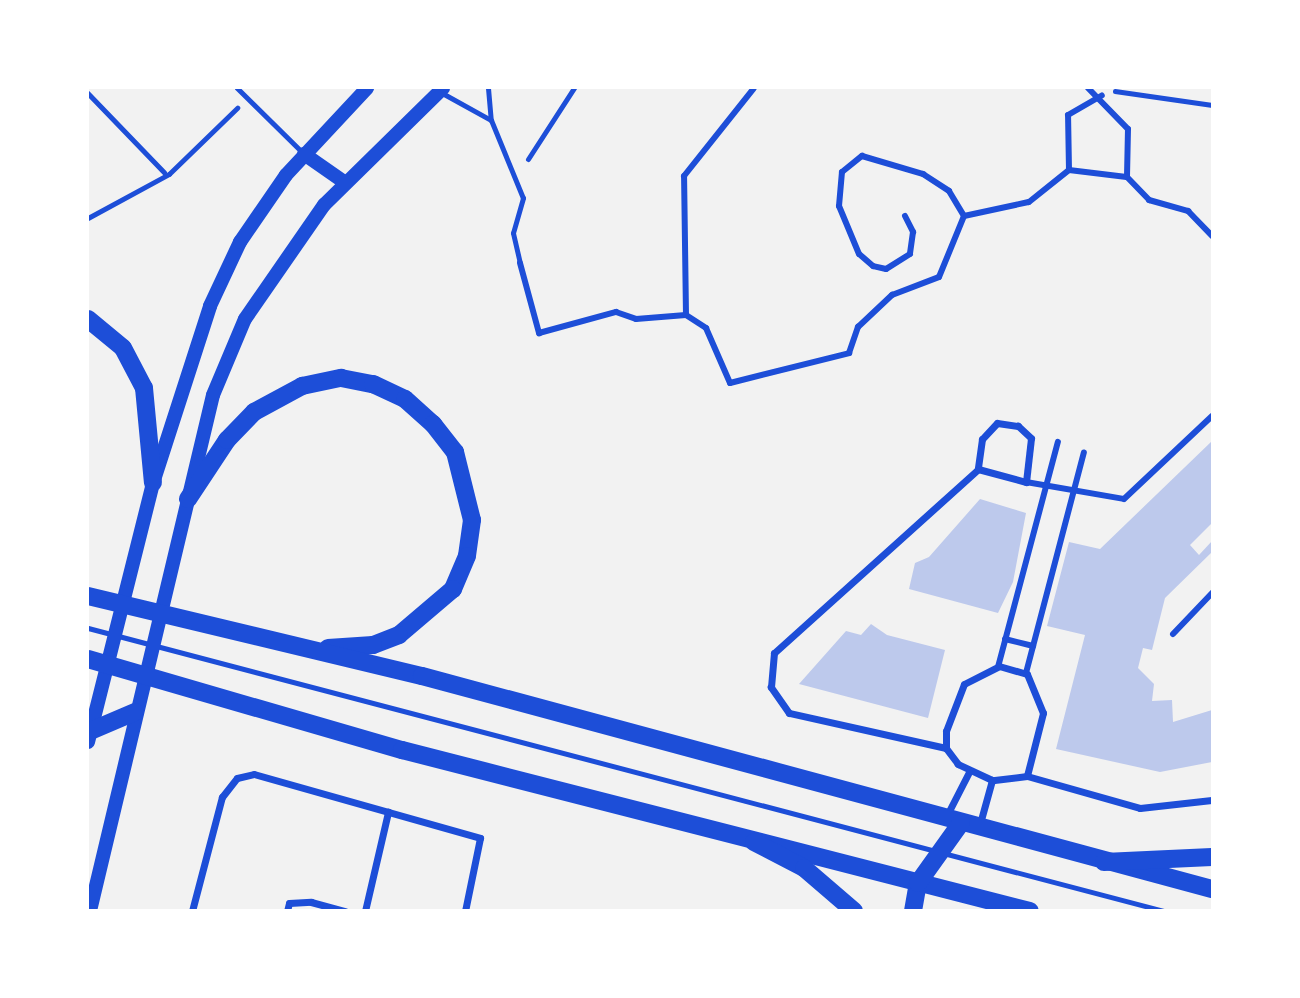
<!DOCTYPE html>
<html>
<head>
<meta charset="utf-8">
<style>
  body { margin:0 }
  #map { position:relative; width:1300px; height:998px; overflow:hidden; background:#f2f2f2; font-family:Quicksand,sans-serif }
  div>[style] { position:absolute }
  .building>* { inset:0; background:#bdc9ec }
  .path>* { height:4.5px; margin:-2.25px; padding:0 2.25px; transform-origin:2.25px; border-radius:2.25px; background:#1d4ed8 }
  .service>* { height:5px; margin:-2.5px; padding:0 2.5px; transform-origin:2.5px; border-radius:2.5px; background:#1d4ed8 }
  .pedestrian>* { height:6px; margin:-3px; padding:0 3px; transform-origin:3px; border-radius:3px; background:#1d4ed8 }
  .minor>* { height:7px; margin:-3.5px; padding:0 3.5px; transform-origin:3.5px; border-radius:3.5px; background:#1d4ed8 }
  .secondary>* { height:14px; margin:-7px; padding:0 7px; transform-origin:7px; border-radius:7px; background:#1d4ed8 }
  .primary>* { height:18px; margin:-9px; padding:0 9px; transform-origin:9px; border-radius:9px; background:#1d4ed8 }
  .trunk>* { height:18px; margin:-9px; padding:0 9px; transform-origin:9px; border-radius:9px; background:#1d4ed8 }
  span { translate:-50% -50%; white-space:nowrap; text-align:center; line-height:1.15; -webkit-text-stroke:5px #fff; paint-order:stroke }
  .frame { position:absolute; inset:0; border:89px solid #fff; pointer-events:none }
</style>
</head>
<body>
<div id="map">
  <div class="building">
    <div style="clip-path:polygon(1212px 441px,1212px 523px,1190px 545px,1199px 555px,1212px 541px,1212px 552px,1165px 598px,1152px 650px,1143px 648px,1138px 668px,1154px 684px,1152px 701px,1172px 700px,1173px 722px,1212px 710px,1212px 762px,1160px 772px,1056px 749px,1085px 635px,1047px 626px,1069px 542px,1100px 549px)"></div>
    <div style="clip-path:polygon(980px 499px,1026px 513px,1013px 582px,998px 613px,909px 589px,915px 563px,929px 557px)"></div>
    <div style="clip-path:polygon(871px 624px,887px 635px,945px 650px,928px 718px,799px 684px,846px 631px,861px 635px)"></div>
  </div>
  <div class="path">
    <div style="left:1115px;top:91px;width:98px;rotate:8.2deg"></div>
    <div style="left:88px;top:93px;width:110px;rotate:46.1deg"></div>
    <div style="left:88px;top:218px;width:92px;rotate:-28.5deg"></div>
    <div style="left:169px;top:174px;width:95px;rotate:-44.1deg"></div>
  </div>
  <div class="service">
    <div style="left:237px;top:88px;width:94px;rotate:44.6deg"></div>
    <div style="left:488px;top:88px;width:32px;rotate:85deg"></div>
    <div style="left:491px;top:120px;width:84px;rotate:67.7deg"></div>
    <div style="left:523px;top:198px;width:36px;rotate:106deg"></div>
    <div style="left:513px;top:233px;width:31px;rotate:77deg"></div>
    <div style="left:442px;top:93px;width:56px;rotate:28.9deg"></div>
    <div style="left:528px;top:159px;width:85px;rotate:-57.1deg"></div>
    <div style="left:88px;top:628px;width:1113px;rotate:14.74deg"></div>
  </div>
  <div class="pedestrian">
    <div style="left:1088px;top:88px;width:57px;rotate:45.7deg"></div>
    <div style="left:1128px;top:129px;width:48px;rotate:91.2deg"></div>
    <div style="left:1127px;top:177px;width:32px;rotate:46deg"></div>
    <div style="left:1149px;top:200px;width:41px;rotate:15.8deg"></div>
    <div style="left:1188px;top:211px;width:35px;rotate:46deg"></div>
    <div style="left:1069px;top:170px;width:55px;rotate:-91deg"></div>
    <div style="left:1068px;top:115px;width:39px;rotate:-30deg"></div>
    <div style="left:1069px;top:170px;width:58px;rotate:6.9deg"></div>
    <div style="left:905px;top:216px;width:18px;rotate:63deg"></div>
    <div style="left:913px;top:232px;width:22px;rotate:98deg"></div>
    <div style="left:910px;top:254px;width:28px;rotate:148deg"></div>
    <div style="left:886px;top:269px;width:13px;rotate:-167deg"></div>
    <div style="left:873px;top:266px;width:18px;rotate:-139deg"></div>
    <div style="left:859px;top:254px;width:52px;rotate:-112.6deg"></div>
    <div style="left:839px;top:206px;width:34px;rotate:-85deg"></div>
    <div style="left:842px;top:172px;width:26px;rotate:-39deg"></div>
    <div style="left:862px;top:156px;width:64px;rotate:16.4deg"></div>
    <div style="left:923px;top:174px;width:31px;rotate:33deg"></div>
    <div style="left:949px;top:191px;width:29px;rotate:59deg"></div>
    <div style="left:520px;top:263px;width:73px;rotate:74.8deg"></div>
    <div style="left:539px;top:333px;width:80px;rotate:-15.3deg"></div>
    <div style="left:616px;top:312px;width:21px;rotate:19deg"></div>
    <div style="left:636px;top:319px;width:50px;rotate:-4.6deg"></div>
    <div style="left:686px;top:315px;width:24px;rotate:33deg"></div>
    <div style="left:706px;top:328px;width:60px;rotate:66.4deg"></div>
    <div style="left:730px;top:383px;width:123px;rotate:-14.1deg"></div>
    <div style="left:849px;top:353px;width:28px;rotate:-71deg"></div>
    <div style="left:858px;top:327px;width:47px;rotate:-43.3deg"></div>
    <div style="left:892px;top:295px;width:50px;rotate:-21deg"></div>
    <div style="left:939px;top:277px;width:66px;rotate:-67.7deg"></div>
    <div style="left:964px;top:216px;width:66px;rotate:-12.2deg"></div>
    <div style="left:1029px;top:202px;width:51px;rotate:-38.7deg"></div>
    <div style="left:686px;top:315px;width:139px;rotate:-90.8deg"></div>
    <div style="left:684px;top:176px;width:112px;rotate:-51.5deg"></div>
    <div style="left:1026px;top:482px;width:99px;rotate:9.8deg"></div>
    <div style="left:1124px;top:499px;width:121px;rotate:-43.3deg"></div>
    <div style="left:1173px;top:634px;width:57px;rotate:-46.4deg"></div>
    <div style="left:1005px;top:639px;width:29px;rotate:14deg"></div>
    <div style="left:998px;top:667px;width:233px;rotate:-75.1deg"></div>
    <div style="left:1026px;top:673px;width:228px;rotate:-75.3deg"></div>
  </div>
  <div class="minor">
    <div style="left:999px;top:666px;width:29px;rotate:16deg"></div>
    <div style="left:1027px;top:674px;width:42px;rotate:67.7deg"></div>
    <div style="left:1043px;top:713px;width:65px;rotate:104.3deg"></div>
    <div style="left:1027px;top:776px;width:35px;rotate:173deg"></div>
    <div style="left:992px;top:780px;width:38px;rotate:-155deg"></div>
    <div style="left:958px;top:764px;width:20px;rotate:-127deg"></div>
    <div style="left:946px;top:748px;width:17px;rotate:-90deg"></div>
    <div style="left:946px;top:731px;width:50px;rotate:-69deg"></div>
    <div style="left:964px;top:684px;width:39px;rotate:-27deg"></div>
    <div style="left:946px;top:748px;width:161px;rotate:-167.4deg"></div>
    <div style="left:789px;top:713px;width:32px;rotate:-125deg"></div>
    <div style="left:771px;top:687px;width:34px;rotate:-85deg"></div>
    <div style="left:774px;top:653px;width:275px;rotate:-42deg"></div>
    <div style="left:978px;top:469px;width:50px;rotate:15.2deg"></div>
    <div style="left:1026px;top:482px;width:44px;rotate:-83.5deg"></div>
    <div style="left:1031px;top:438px;width:18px;rotate:-137deg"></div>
    <div style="left:1018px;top:426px;width:21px;rotate:-172deg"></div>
    <div style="left:997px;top:423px;width:22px;rotate:133deg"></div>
    <div style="left:982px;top:439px;width:30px;rotate:98deg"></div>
    <div style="left:1027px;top:776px;width:117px;rotate:15.8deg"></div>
    <div style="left:1140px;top:808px;width:72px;rotate:-6.3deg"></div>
    <div style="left:947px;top:815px;width:48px;rotate:-62.9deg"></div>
    <div style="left:979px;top:827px;width:49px;rotate:-74.5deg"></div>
    <div style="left:192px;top:911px;width:118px;rotate:-75.3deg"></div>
    <div style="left:222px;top:797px;width:24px;rotate:-52deg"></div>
    <div style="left:237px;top:778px;width:17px;rotate:-13deg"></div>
    <div style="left:254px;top:774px;width:235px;rotate:15.8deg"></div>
    <div style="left:480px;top:838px;width:75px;rotate:101.6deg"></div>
    <div style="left:287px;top:911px;width:8px;rotate:-76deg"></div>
    <div style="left:289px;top:903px;width:22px;rotate:-3deg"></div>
    <div style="left:311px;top:902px;width:35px;rotate:15deg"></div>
    <div style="left:365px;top:911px;width:102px;rotate:-76.9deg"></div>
  </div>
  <div class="secondary">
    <div style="left:304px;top:154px;width:49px;rotate:35deg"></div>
    <div style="left:88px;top:742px;width:267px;rotate:-75.9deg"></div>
    <div style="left:153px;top:483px;width:186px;rotate:-72.1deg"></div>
    <div style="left:210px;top:306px;width:71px;rotate:-64.9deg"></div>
    <div style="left:240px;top:242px;width:81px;rotate:-55.5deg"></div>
    <div style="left:286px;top:175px;width:119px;rotate:-47deg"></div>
    <div style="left:90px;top:911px;width:530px;rotate:-76.59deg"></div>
    <div style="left:213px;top:395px;width:82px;rotate:-67.2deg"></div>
    <div style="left:245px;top:319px;width:139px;rotate:-55.3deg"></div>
    <div style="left:324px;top:205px;width:167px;rotate:-44.5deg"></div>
  </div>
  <div class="primary">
    <div style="left:88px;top:319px;width:45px;rotate:39.6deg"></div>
    <div style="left:123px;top:348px;width:45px;rotate:62.3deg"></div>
    <div style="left:144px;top:388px;width:95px;rotate:84.6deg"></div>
    <div style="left:188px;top:499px;width:71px;rotate:-56.5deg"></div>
    <div style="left:227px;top:440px;width:39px;rotate:-46deg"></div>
    <div style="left:254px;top:412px;width:55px;rotate:-28.4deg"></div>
    <div style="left:302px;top:386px;width:40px;rotate:-12deg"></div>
    <div style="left:341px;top:378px;width:33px;rotate:11deg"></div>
    <div style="left:373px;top:384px;width:35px;rotate:25deg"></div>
    <div style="left:405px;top:399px;width:38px;rotate:42deg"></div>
    <div style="left:433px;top:424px;width:36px;rotate:52deg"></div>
    <div style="left:455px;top:452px;width:70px;rotate:76deg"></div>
    <div style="left:472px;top:520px;width:36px;rotate:98deg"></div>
    <div style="left:467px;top:556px;width:36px;rotate:113deg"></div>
    <div style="left:453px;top:589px;width:71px;rotate:139.6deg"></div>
    <div style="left:399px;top:635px;width:28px;rotate:159deg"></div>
    <div style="left:373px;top:645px;width:45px;rotate:176.2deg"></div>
    <div style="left:88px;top:596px;width:343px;rotate:13.5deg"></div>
    <div style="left:422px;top:676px;width:818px;rotate:15.09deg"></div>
    <div style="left:88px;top:659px;width:327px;rotate:16.2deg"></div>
    <div style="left:402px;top:750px;width:648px;rotate:14.38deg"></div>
    <div style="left:88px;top:732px;width:51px;rotate:-23.1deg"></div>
  </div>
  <div class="trunk">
    <div style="left:754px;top:842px;width:56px;rotate:27.5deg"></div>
    <div style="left:804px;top:868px;width:66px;rotate:40.7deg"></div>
    <div style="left:1104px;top:862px;width:108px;rotate:-2.7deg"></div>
    <div style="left:913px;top:911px;width:28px;rotate:-80deg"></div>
    <div style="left:918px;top:883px;width:74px;rotate:-54.4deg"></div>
  </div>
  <div class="frame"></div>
</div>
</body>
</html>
